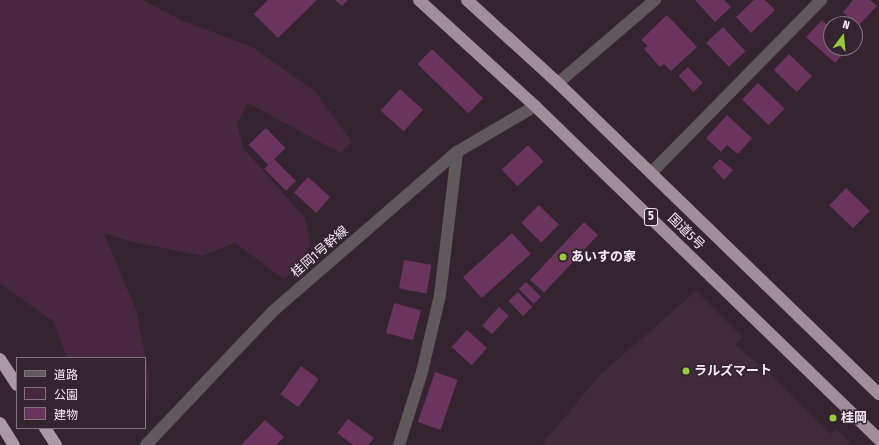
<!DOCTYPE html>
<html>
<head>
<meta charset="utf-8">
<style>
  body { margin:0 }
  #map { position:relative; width:879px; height:445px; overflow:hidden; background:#33242f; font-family:"Fira Sans Condensed","Noto Sans JP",sans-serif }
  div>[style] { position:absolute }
  .built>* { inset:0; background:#3f2b3a }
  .green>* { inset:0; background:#482740 }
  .building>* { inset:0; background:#6b345e; transform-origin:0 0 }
  .minor>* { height:12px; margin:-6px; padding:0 6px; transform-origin:6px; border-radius:6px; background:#60585d }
  .tertiary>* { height:12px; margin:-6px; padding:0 6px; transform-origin:6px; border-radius:6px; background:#60585d }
  .trunk>* { height:12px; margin:-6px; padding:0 6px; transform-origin:6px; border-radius:6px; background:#a08f9b }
  .motorway>* { height:12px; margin:-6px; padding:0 6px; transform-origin:6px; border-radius:6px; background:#aa98a5 }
  .dots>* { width:11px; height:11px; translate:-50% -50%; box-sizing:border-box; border:2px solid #33242f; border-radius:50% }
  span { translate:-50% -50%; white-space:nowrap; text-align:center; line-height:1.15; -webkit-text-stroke:3px #33242f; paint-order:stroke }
  .shield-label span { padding:1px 3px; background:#33242f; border:1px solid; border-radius:3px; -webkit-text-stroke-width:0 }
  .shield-label { font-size:12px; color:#f7edf4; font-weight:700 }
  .street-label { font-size:13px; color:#f7edf4 }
  .poi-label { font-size:13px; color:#f7edf4; font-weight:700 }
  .left { translate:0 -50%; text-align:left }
  .legend { position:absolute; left:16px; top:357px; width:130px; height:72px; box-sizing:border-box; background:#33242f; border:1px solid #81747e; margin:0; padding:5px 7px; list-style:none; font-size:12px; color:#f7edf4 }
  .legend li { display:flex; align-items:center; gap:8px; height:20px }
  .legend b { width:20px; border:1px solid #81747e }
  .north { position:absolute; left:823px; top:16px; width:40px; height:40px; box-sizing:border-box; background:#33242f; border:1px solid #81747e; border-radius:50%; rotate:16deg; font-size:11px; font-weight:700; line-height:16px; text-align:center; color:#f7edf4 }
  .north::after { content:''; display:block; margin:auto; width:14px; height:18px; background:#98cb37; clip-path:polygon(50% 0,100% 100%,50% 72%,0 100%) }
</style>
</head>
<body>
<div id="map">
  <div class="built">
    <div style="clip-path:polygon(696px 291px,742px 337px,735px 345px,764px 368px,831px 434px,836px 429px,852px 445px,541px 445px,601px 374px)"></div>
  </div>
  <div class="green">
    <div style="clip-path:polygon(0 0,143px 0,181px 20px,252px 47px,315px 91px,352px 142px,340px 153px,248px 103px,237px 123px,243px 148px,305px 218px,311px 245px,285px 280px,235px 243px,202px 256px,133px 242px,104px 233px,136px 310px,149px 375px,149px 397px,145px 404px,145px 358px,67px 358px,53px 321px,0 284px)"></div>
  </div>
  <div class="building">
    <div style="clip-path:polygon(268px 0,317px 0,278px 38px,254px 14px)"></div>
    <div style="clip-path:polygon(335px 0,348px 0,342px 6px)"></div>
    <div style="clip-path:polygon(695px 0,724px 0,731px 7px,715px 22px)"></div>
    <div style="clip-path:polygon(754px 0,765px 0,775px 10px,751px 33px,736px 17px)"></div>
    <div style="clip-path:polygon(853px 0,870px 0,877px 6px,858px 26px,843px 12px)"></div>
    <div style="clip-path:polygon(667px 15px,697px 47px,671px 71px,664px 64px,660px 67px,644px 49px,648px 46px,641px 40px)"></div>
    <div style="clip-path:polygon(822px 20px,831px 29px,831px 48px,849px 48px,835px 63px,806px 37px)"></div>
    <div style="left:723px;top:27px;width:33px;height:23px;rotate:47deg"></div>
    <div style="left:432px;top:49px;width:71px;height:21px;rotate:44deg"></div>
    <div style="left:789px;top:54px;width:32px;height:22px;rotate:44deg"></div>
    <div style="left:688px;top:67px;width:22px;height:13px;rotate:47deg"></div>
    <div style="left:758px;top:83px;width:37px;height:23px;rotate:44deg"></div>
    <div style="left:400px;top:89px;width:31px;height:29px;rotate:42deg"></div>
    <div style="clip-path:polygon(727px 115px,752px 138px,738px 154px,727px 145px,721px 152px,706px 138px)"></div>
    <div style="left:266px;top:128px;width:28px;height:24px;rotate:46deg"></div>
    <div style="left:528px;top:145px;width:23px;height:36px;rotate:47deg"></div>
    <div style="left:274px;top:159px;width:31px;height:14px;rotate:45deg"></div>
    <div style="clip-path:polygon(720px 159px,733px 170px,724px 180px,712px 167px)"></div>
    <div style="left:308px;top:177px;width:30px;height:21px;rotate:42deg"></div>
    <div style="left:846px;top:188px;width:33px;height:24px;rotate:44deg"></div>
    <div style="left:539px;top:205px;width:28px;height:25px;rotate:45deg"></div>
    <div style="left:584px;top:222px;width:19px;height:79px;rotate:43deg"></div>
    <div style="left:512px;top:233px;width:28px;height:66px;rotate:48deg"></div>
    <div style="left:404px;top:260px;width:28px;height:29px;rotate:10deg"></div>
    <div style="left:526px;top:282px;width:21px;height:10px;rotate:45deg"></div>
    <div style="left:518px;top:292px;width:21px;height:13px;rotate:47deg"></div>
    <div style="left:394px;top:303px;width:28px;height:31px;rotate:15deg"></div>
    <div style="left:499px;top:307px;width:13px;height:25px;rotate:42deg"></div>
    <div style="left:467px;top:330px;width:27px;height:23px;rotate:42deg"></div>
    <div style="left:301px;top:366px;width:22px;height:35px;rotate:36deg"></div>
    <div style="left:435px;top:372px;width:24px;height:53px;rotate:19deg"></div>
    <div style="clip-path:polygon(348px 419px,374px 438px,368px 445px,353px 445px,337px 433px)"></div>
    <div style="clip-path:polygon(265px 420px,284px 437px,276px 445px,241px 445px)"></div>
  </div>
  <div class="minor">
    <div style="left:558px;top:83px;width:128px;rotate:-40.6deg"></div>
    <div style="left:651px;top:173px;width:243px;rotate:-45.5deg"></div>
    <div style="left:399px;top:445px;width:77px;rotate:-72.5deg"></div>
    <div style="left:422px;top:372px;width:79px;rotate:-76.8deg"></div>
    <div style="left:440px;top:295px;width:144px;rotate:-83.2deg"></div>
  </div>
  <div class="tertiary">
    <div style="left:146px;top:445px;width:183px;rotate:-46.5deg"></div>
    <div style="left:272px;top:312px;width:245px;rotate:-40.9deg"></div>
    <div style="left:457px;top:152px;width:91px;rotate:-30.5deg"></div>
  </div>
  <div class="trunk">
    <div style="left:419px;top:0;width:157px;rotate:42.4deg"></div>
    <div style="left:535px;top:106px;width:479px;rotate:44.1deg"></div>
    <div style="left:467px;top:0;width:123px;rotate:42.4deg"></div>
    <div style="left:558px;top:83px;width:447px;rotate:44.1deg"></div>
  </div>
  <div class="motorway">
    <div style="left:0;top:359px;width:31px;rotate:57deg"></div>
    <div style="left:0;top:423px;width:26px;rotate:58deg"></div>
    <div style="left:45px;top:428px;width:20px;rotate:57deg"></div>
  </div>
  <div class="dots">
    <div style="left:563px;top:257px;background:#98cb37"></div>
    <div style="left:686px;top:371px;background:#98cb37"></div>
    <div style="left:833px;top:418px;background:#98cb37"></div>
  </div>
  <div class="shield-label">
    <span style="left:651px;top:217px">5</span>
  </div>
  <div class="street-label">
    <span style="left:686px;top:232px;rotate:44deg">国道5号</span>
    <span style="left:320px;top:252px;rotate:-41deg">桂岡1号幹線</span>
  </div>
  <div class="poi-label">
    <span class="left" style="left:571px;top:257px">あいすの家</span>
    <span class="left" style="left:694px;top:371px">ラルズマート</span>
    <span class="left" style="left:841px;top:418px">桂岡</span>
  </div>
  <ul class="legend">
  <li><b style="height:5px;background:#60585d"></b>道路</li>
  <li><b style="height:11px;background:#482740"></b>公園</li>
  <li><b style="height:11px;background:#6b345e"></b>建物</li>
  </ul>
  <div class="north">N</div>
</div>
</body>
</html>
